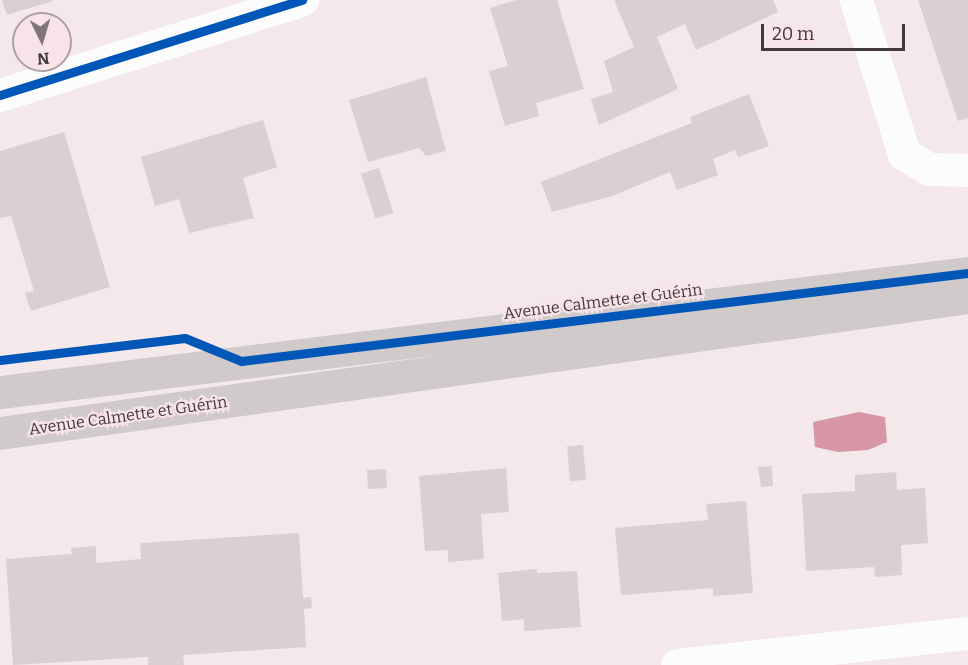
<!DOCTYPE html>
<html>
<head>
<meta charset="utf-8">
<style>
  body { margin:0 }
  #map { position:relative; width:968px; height:665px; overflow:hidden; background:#f4e8eb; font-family:Bitter,serif }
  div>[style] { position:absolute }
  .water>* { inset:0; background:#d796a8 }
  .building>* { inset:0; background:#d9d0d2; transform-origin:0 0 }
  .minor>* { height:33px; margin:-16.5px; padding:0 16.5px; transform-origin:16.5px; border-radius:16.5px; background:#fdfcfc }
  .secondary>* { height:33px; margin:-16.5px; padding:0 16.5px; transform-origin:16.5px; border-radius:16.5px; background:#d0cacb }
  .cycleway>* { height:9px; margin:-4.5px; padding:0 4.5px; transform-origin:4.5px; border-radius:4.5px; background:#0057b8 }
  span { translate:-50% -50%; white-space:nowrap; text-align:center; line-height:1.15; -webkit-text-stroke:4.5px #f8e4e8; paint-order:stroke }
  .street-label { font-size:16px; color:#41393b }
  .north { position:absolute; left:12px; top:12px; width:60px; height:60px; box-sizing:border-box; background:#f8e4e8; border:2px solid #afa0a3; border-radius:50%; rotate:175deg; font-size:16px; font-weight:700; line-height:24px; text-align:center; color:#41393b }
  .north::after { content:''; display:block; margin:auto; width:21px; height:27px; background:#807679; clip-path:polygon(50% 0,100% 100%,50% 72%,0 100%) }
  .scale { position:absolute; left:761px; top:24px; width:144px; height:27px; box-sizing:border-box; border:3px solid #41393b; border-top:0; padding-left:8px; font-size:18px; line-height:21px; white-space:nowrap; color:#41393b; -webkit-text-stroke:4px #f8e4e8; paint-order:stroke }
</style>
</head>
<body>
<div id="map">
  <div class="water">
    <div style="clip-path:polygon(859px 412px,885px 417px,887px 442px,868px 450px,838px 452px,815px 447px,813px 422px)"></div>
  </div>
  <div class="building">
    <div style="clip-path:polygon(2px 0,53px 0,53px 1px,7px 15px)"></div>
    <div style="clip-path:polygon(516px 0,557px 0,584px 89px,536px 103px,539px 116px,505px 126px,489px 71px,508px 66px,490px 8px)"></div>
    <div style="clip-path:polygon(614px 0,773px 0,778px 12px,696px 50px,685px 24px,657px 37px,678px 89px,599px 125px,591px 99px,613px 92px,604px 61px,634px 47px)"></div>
    <div style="clip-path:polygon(918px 0,968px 0,968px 118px,958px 121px)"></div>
    <div style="clip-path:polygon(426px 77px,446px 151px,426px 156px,419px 148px,368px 162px,349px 100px)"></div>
    <div style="clip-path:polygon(749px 94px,769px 146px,738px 157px,735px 150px,713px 159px,718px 175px,677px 190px,670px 172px,612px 196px,552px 212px,541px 182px,692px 123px,690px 117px)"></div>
    <div style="clip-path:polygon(263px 120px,277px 167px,243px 178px,254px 218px,189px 233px,179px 199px,155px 206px,141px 157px)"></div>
    <div style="clip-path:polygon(64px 132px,110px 287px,31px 311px,25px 293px,34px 291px,11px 216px,0 218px,0 151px)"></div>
    <div style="left:379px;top:168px;width:47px;height:19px;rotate:72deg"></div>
    <div style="left:583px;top:445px;width:35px;height:16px;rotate:85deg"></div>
    <div style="clip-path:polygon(772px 466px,773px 486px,761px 487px,758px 467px)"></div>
    <div style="clip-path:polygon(506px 468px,509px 512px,481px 514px,484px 559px,448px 562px,448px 550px,425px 551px,419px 476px)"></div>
    <div style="left:386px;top:469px;width:19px;height:19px;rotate:87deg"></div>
    <div style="clip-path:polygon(896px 472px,897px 490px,925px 488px,928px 543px,901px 545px,902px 575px,875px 577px,874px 567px,806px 571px,802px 494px,855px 491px,855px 475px)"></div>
    <div style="clip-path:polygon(746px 501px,753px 593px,713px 596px,713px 588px,621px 595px,615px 528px,708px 520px,706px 504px)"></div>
    <div style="clip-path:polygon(299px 533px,303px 598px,311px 597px,312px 608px,304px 609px,306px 647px,183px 655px,184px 665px,148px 665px,148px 657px,13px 665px,6px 559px,72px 554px,71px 548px,96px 546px,96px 563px,141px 559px,140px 543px)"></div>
    <div style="clip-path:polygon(537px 569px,537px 573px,577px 571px,581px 627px,524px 631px,524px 619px,502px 621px,498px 573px)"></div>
  </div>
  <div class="minor">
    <div style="left:856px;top:0;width:161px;rotate:72.7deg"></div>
    <div style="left:904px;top:154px;width:29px;rotate:31deg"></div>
    <div style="left:929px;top:169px;width:39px;rotate:1deg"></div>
    <div style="left:0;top:95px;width:317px;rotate:-17.5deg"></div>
    <div style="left:677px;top:665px;width:293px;rotate:-6.3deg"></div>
  </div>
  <div class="secondary">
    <div style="left:0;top:392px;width:975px;rotate:-7.01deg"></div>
    <div style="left:0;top:433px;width:978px;rotate:-8deg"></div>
  </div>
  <div class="cycleway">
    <div style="left:0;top:95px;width:317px;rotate:-17.5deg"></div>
    <div style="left:0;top:360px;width:186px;rotate:-6.8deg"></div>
    <div style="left:185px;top:338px;width:61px;rotate:22.3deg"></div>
    <div style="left:241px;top:361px;width:732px;rotate:-6.9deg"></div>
  </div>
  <div class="street-label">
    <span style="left:603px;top:302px;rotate:-7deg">Avenue Calmette et Guérin</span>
    <span style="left:128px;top:416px;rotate:-8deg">Avenue Calmette et Guérin</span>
  </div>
  <div class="north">N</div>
  <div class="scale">20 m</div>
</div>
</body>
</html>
